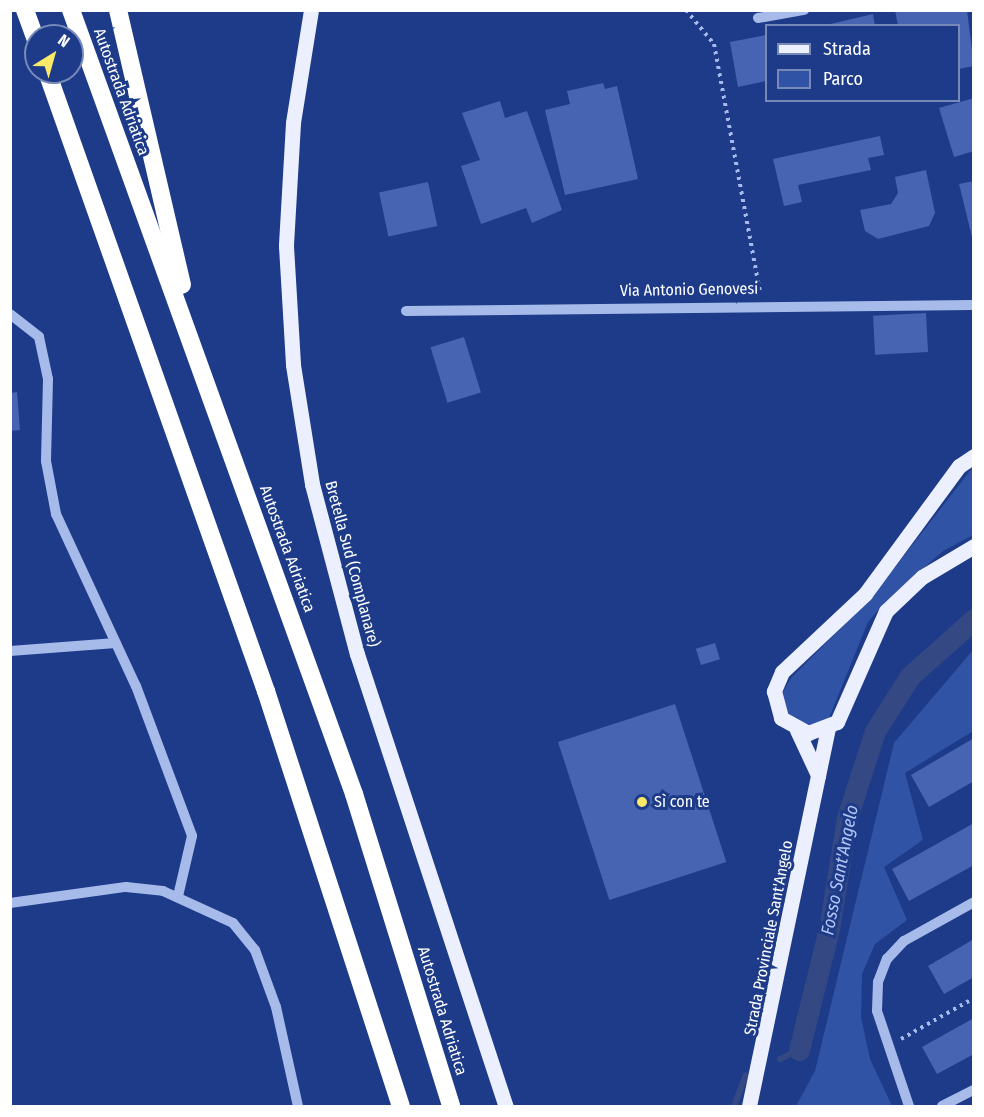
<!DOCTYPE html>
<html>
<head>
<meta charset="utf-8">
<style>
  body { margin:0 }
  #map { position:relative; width:984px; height:1117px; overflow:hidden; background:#1d3b88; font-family:"Fira Sans Condensed",sans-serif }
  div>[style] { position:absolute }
  .green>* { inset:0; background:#3153a6 }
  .stream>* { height:6px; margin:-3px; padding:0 3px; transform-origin:3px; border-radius:3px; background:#344983 }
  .canal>* { height:21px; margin:-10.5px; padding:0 10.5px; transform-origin:10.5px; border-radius:10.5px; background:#344983 }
  .building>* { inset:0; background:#4664b1; transform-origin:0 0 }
  .path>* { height:4px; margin-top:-2px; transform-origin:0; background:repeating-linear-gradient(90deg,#a7bbeb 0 3px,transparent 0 7.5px) }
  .minor>* { height:10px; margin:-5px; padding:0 5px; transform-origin:5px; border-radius:5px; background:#a7bbeb }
  .major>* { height:15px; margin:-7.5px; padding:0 7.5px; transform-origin:7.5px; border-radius:7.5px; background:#ecf0fe }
  .highway>* { height:18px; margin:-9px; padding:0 9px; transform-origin:9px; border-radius:9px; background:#fff }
  .dots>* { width:16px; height:16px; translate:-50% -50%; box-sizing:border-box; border:3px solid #1d3b88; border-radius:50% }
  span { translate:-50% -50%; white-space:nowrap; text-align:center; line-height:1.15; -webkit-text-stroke:6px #1d3b88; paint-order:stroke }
  .street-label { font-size:16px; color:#fff }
  .poi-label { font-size:16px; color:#fff }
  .left { translate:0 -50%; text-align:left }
  .water-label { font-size:18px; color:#b3c6f3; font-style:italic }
  .frame { position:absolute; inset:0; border:12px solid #fff; pointer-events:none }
  .legend { position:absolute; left:765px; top:24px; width:195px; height:78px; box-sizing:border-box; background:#1d3b88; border:2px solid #7789b8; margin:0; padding:8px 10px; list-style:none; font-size:18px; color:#fff }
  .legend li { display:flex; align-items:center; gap:12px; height:30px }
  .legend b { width:30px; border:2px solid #7789b8 }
  .north { position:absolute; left:24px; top:24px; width:60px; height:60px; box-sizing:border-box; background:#1d3b88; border:2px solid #7789b8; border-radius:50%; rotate:37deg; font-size:16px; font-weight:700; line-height:24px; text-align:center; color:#fff }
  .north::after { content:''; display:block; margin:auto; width:21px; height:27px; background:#fbe866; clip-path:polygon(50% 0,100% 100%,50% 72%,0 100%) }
</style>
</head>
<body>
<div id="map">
  <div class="green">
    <div style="clip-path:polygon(973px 467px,973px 535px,943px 551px,886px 601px,868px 622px,829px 718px,814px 728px,797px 722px,785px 709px,782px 694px,791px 678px,872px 597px)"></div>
    <div style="clip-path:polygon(973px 650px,973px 731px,905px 773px,923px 840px,884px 867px,907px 920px,875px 944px,862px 974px,861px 1017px,870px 1059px,892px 1106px,796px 1106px,815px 1071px,894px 743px)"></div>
  </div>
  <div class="stream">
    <div style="left:780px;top:1059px;width:21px;rotate:-25deg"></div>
    <div style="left:734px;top:1106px;width:33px;rotate:-69deg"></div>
  </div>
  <div class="canal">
    <div style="left:799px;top:1050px;width:125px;rotate:-76.1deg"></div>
    <div style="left:829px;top:929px;width:112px;rotate:-80.8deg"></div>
    <div style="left:847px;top:818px;width:91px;rotate:-72.2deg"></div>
    <div style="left:875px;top:731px;width:65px;rotate:-57.5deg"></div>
    <div style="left:910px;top:676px;width:86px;rotate:-41.7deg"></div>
  </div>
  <div class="building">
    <div style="clip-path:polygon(895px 10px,967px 10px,974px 66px,958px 69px,958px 26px,898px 26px)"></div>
    <div style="clip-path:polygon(873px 14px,875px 26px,826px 26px,826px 25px)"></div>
    <div style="clip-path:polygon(766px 35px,766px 81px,738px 87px,730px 42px)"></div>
    <div style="clip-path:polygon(603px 83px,605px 89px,617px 86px,638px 179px,565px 195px,545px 110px,570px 104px,567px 91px)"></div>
    <div style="clip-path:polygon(974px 98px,974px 151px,954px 157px,939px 108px)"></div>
    <div style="clip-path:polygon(500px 101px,505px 118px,527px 111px,562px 210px,532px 223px,526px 208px,481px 224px,461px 166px,480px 160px,462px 113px)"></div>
    <div style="clip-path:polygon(880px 136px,884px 155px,868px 158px,871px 170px,798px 185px,802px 202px,784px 206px,773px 159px)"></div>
    <div style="clip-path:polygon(926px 170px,935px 213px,929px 226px,878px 239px,865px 231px,860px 210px,891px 204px,898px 193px,895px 177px)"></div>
    <div style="clip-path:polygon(974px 181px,974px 241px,973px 241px,959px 184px)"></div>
    <div style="left:428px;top:182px;width:45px;height:50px;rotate:78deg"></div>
    <div style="left:926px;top:313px;width:39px;height:53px;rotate:87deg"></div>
    <div style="left:464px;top:337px;width:58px;height:35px;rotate:73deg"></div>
    <div style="clip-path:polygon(17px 392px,20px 430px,10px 431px,10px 393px)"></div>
    <div style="left:715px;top:643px;width:17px;height:20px;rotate:73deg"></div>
    <div style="left:675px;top:704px;width:166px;height:123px;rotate:72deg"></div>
    <div style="clip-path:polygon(974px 738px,974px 781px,929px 807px,911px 775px)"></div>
    <div style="clip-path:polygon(974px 823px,974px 865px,909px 901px,892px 869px)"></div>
    <div style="clip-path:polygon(974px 939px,974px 977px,944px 994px,928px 966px)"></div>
    <div style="clip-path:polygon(974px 1018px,974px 1054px,937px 1074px,922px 1047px)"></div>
  </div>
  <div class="path">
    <div style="left:686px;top:10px;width:44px;rotate:50.5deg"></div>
    <div style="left:714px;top:44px;width:253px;rotate:79.5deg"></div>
    <div style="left:901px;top:1039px;width:84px;rotate:-29.3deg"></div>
  </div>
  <div class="minor">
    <div style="left:758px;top:18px;width:47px;rotate:-9.9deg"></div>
    <div style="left:406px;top:311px;width:568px;rotate:-0.61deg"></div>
    <div style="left:10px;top:314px;width:37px;rotate:38deg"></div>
    <div style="left:39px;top:337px;width:43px;rotate:77.9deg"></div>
    <div style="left:48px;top:379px;width:82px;rotate:91.4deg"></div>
    <div style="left:46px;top:461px;width:54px;rotate:79.3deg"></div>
    <div style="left:56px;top:514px;width:190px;rotate:65.1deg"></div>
    <div style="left:136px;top:686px;width:160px;rotate:69.5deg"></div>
    <div style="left:192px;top:836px;width:62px;rotate:103.1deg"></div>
    <div style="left:10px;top:651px;width:106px;rotate:-4.3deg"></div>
    <div style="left:10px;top:903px;width:117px;rotate:-7.9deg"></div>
    <div style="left:126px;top:887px;width:37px;rotate:6deg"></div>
    <div style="left:163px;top:891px;width:77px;rotate:24.6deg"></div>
    <div style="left:233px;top:923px;width:35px;rotate:51deg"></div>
    <div style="left:255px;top:950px;width:61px;rotate:69.8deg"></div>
    <div style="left:276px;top:1007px;width:101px;rotate:77.5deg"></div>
    <div style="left:909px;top:1106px;width:100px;rotate:-108.6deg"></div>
    <div style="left:877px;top:1011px;width:29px;rotate:-88deg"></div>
    <div style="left:878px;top:982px;width:25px;rotate:-69deg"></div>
    <div style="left:887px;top:959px;width:25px;rotate:-47deg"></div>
    <div style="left:904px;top:941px;width:80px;rotate:-29.1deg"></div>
    <div style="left:942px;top:1106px;width:36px;rotate:-27deg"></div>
  </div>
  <div class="major">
    <div style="left:311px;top:10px;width:114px;rotate:99.1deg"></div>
    <div style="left:293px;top:123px;width:123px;rotate:93.3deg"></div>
    <div style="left:286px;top:246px;width:119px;rotate:86.6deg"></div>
    <div style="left:293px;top:365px;width:121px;rotate:80.9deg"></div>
    <div style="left:312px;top:484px;width:176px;rotate:75.2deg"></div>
    <div style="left:357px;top:654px;width:476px;rotate:71.8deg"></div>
    <div style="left:974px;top:456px;width:18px;rotate:146deg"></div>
    <div style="left:959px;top:466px;width:159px;rotate:126.3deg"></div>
    <div style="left:865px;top:594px;width:114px;rotate:136.8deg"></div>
    <div style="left:782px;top:672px;width:21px;rotate:113deg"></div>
    <div style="left:774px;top:691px;width:28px;rotate:75deg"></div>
    <div style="left:781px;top:718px;width:31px;rotate:29deg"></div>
    <div style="left:808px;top:733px;width:31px;rotate:-21deg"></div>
    <div style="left:837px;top:722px;width:121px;rotate:-66.2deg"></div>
    <div style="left:886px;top:611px;width:50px;rotate:-43.4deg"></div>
    <div style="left:922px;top:577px;width:61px;rotate:-30.8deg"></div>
    <div style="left:797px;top:730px;width:50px;rotate:65deg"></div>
    <div style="left:749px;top:1106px;width:386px;rotate:-78.2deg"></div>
  </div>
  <div class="highway">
    <div style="left:25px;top:10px;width:33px;rotate:70deg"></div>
    <div style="left:71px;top:10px;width:834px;rotate:70.15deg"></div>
    <div style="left:354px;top:794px;width:327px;rotate:72.7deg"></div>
    <div style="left:118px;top:10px;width:282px;rotate:76.9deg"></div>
    <div style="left:47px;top:72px;width:657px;rotate:70.52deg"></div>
    <div style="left:266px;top:691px;width:436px;rotate:72deg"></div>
  </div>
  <div class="dots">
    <div style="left:642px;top:802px;background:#fbe866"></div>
  </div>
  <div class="street-label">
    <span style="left:121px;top:92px;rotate:70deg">Autostrada Adriatica</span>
    <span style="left:689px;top:290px;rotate:-1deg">Via Antonio Genovesi</span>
    <span style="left:287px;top:549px;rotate:70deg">Autostrada Adriatica</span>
    <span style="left:352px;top:564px;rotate:75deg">Bretella Sud (Complanare)</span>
    <span style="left:769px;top:938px;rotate:-79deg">Strada Provinciale Sant'Angelo</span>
    <span style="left:442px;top:1011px;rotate:73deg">Autostrada Adriatica</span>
  </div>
  <div class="poi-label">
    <span class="left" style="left:654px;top:802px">Sì con te</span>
  </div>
  <div class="water-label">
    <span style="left:840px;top:870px;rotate:-79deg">Fosso Sant'Angelo</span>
  </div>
  <div class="frame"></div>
  <ul class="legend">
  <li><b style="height:8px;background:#ecf0fe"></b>Strada</li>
  <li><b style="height:16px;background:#3153a6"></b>Parco</li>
  </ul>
  <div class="north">N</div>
</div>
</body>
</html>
